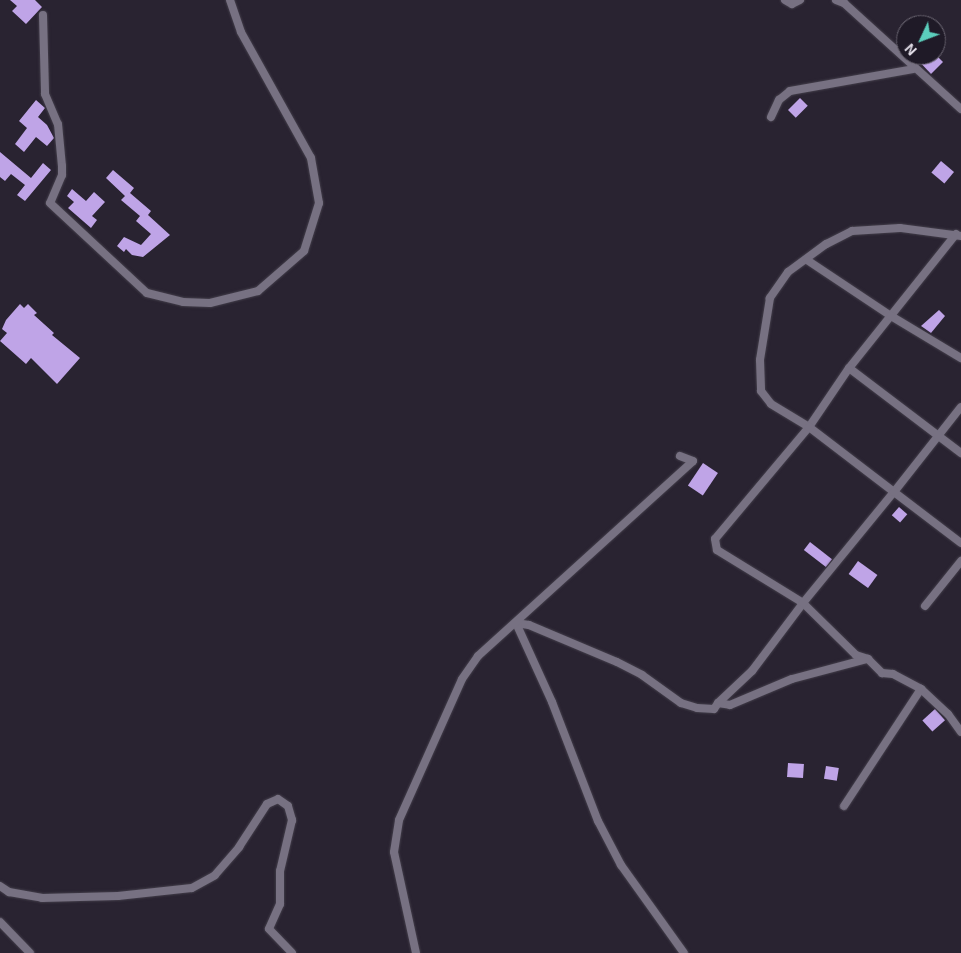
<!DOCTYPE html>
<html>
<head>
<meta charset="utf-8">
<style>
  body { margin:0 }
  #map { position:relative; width:961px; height:953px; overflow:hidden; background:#292331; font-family:"Exo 2",sans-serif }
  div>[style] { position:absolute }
  .building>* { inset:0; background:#bfa4e7; transform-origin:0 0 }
  .roads { filter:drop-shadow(0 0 1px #433e4a) drop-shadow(0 0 1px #433e4a) }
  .street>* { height:8px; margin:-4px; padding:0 4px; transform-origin:4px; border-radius:4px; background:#777182 }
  span { translate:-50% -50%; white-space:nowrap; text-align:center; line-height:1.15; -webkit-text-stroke:5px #1f1a27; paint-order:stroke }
  .north { position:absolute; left:896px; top:15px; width:50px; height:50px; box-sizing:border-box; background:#1f1a27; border:1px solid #6c6773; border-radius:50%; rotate:227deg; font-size:14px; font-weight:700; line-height:20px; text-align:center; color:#dfdbe5 }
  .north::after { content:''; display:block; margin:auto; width:18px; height:22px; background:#5bcebc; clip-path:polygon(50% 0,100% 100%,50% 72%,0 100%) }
</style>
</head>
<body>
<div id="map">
  <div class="building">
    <div style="clip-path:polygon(10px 0,35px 0,42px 7px,26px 24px,12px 11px,17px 6px)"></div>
    <div style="clip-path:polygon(913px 55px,936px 55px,943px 62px,931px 74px)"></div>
    <div style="left:800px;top:98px;width:11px;height:17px;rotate:45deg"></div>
    <div style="clip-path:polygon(36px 100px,45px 108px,38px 117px,47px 125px,54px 138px,47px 146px,36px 137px,24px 152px,15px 144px,27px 128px,19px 121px)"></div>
    <div style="clip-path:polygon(0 152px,31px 178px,43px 163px,51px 170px,25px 201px,17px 195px,25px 185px,11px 174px,5px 181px,0 177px)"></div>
    <div style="left:941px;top:161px;width:17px;height:15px;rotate:40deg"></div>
    <div style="clip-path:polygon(113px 170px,134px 188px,130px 193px,151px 211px,148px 215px,170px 235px,143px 257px,132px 255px,126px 249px,124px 252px,117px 246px,124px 237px,141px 245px,151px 234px,136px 221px,140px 216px,121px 200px,125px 196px,106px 178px)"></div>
    <div style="clip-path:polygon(72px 189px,86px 201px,94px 192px,105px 202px,92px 216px,97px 220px,91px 228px,68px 208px,74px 202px,67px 196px)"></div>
    <div style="clip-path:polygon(20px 304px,24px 308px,28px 304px,37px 313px,34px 315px,54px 333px,52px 335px,80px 358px,57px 384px,31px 358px,26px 364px,0 341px,7px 333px,2px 329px,6px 320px)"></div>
    <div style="clip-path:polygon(939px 310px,945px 316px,931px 333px,921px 326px)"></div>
    <div style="left:703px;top:463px;width:18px;height:27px;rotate:34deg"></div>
    <div style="left:899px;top:507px;width:11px;height:11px;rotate:41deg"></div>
    <div style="left:810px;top:542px;width:28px;height:10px;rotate:38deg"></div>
    <div style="left:858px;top:561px;width:24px;height:16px;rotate:36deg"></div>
    <div style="left:935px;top:709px;width:15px;height:17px;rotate:48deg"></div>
    <div style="left:788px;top:763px;width:16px;height:14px;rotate:4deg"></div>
    <div style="left:826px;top:766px;width:13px;height:13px;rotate:9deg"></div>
  </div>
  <div class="roads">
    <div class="street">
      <div style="left:785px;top:0;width:8px;rotate:30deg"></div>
      <div style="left:792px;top:4px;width:9px;rotate:-27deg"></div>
      <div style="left:836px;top:0;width:9px;rotate:21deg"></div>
      <div style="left:844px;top:3px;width:158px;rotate:42.2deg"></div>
      <div style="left:43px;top:15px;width:79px;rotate:88.5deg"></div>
      <div style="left:45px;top:94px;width:33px;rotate:67deg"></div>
      <div style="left:58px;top:124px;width:42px;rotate:84.6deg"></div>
      <div style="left:62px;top:166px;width:9px;rotate:90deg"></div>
      <div style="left:62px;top:175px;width:30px;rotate:113deg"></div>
      <div style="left:50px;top:203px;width:132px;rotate:42.9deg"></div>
      <div style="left:147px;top:293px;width:37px;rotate:14deg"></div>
      <div style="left:183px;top:302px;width:27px;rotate:2deg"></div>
      <div style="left:210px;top:303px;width:49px;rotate:-14deg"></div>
      <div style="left:258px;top:291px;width:61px;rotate:-41deg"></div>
      <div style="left:304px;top:251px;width:50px;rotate:-72.6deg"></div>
      <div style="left:319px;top:203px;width:46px;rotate:-100.1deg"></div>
      <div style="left:311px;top:158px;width:144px;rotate:-119.1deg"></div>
      <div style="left:241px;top:32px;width:34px;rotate:-109deg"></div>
      <div style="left:771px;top:117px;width:19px;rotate:-65deg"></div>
      <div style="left:779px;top:100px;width:14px;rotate:-39deg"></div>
      <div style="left:790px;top:91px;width:125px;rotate:-10.1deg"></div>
      <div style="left:956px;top:234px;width:171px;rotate:128.6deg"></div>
      <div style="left:849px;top:368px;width:71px;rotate:124.1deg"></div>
      <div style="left:809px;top:427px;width:146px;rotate:130deg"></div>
      <div style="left:715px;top:539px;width:11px;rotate:80deg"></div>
      <div style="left:717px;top:550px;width:101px;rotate:31.6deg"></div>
      <div style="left:803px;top:603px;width:74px;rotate:44.5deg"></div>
      <div style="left:856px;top:655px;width:13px;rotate:18deg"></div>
      <div style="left:868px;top:659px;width:20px;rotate:45deg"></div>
      <div style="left:882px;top:673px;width:11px;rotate:5deg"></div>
      <div style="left:893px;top:674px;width:32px;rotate:28deg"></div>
      <div style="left:921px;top:689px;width:37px;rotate:43deg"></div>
      <div style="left:948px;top:714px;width:22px;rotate:54deg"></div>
      <div style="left:961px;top:236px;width:62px;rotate:-172.5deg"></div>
      <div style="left:900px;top:228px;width:48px;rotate:176.4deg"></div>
      <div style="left:852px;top:231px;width:29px;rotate:153deg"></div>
      <div style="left:826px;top:244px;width:47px;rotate:143.6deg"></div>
      <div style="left:788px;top:272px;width:32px;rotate:125deg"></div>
      <div style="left:770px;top:298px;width:63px;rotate:99.2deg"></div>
      <div style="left:760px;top:360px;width:31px;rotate:88deg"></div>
      <div style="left:761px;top:391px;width:16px;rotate:52deg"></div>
      <div style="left:771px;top:404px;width:44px;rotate:31.2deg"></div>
      <div style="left:809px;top:427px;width:107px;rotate:37.4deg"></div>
      <div style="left:894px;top:492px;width:108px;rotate:-51.8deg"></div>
      <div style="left:807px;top:260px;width:101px;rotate:33.7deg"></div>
      <div style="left:891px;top:316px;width:82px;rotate:31deg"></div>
      <div style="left:849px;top:368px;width:141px;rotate:37.2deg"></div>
      <div style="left:925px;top:606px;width:58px;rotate:-51.3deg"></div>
      <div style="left:516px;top:623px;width:13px;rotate:9deg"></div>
      <div style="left:529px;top:625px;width:95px;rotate:22.8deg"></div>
      <div style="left:617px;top:662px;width:28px;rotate:27deg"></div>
      <div style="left:642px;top:675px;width:48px;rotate:35.7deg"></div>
      <div style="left:681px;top:703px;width:17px;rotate:17deg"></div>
      <div style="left:697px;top:708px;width:17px;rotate:3deg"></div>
      <div style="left:714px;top:709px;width:7px;rotate:-56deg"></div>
      <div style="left:718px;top:703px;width:12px;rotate:9deg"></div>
      <div style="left:730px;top:705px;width:67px;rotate:-22.8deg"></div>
      <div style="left:792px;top:679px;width:78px;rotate:-14.9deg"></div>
      <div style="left:516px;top:623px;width:87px;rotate:65.5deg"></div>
      <div style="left:552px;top:702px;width:128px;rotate:68.9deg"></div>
      <div style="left:598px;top:821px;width:50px;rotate:62.4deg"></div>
      <div style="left:621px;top:865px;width:108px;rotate:54.4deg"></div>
      <div style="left:718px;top:703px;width:47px;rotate:-43.3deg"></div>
      <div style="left:752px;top:671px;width:85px;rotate:-53.1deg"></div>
      <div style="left:803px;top:603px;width:144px;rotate:-50.7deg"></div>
      <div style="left:894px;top:492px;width:84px;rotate:37.3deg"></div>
      <div style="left:844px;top:806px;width:140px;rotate:-56.7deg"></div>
      <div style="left:0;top:886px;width:11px;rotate:34deg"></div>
      <div style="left:9px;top:892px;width:34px;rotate:10deg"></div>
      <div style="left:42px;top:898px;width:76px;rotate:-1.5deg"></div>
      <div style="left:118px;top:896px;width:74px;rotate:-6.2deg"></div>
      <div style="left:192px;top:888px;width:26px;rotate:-29deg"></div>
      <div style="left:215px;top:875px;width:37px;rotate:-49deg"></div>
      <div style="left:239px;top:847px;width:51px;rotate:-56.9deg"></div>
      <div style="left:267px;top:804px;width:12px;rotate:-24deg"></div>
      <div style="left:278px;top:799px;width:12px;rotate:35deg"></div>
      <div style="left:288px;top:806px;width:15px;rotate:74deg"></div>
      <div style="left:292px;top:820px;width:52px;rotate:103.2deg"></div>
      <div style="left:280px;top:871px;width:33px;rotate:90deg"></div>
      <div style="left:280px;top:904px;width:27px;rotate:114deg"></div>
      <div style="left:269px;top:929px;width:33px;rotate:46deg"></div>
      <div style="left:0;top:922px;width:43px;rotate:45.9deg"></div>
      <div style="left:416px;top:953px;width:103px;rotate:-102.3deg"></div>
      <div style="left:394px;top:852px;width:32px;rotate:-81deg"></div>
      <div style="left:399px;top:820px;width:154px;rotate:-65.9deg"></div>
      <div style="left:462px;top:679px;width:28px;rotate:-55deg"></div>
      <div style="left:478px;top:656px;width:290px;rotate:-42.2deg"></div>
      <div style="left:693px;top:461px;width:14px;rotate:-159deg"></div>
    </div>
  </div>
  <div class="north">N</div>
</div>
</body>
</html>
